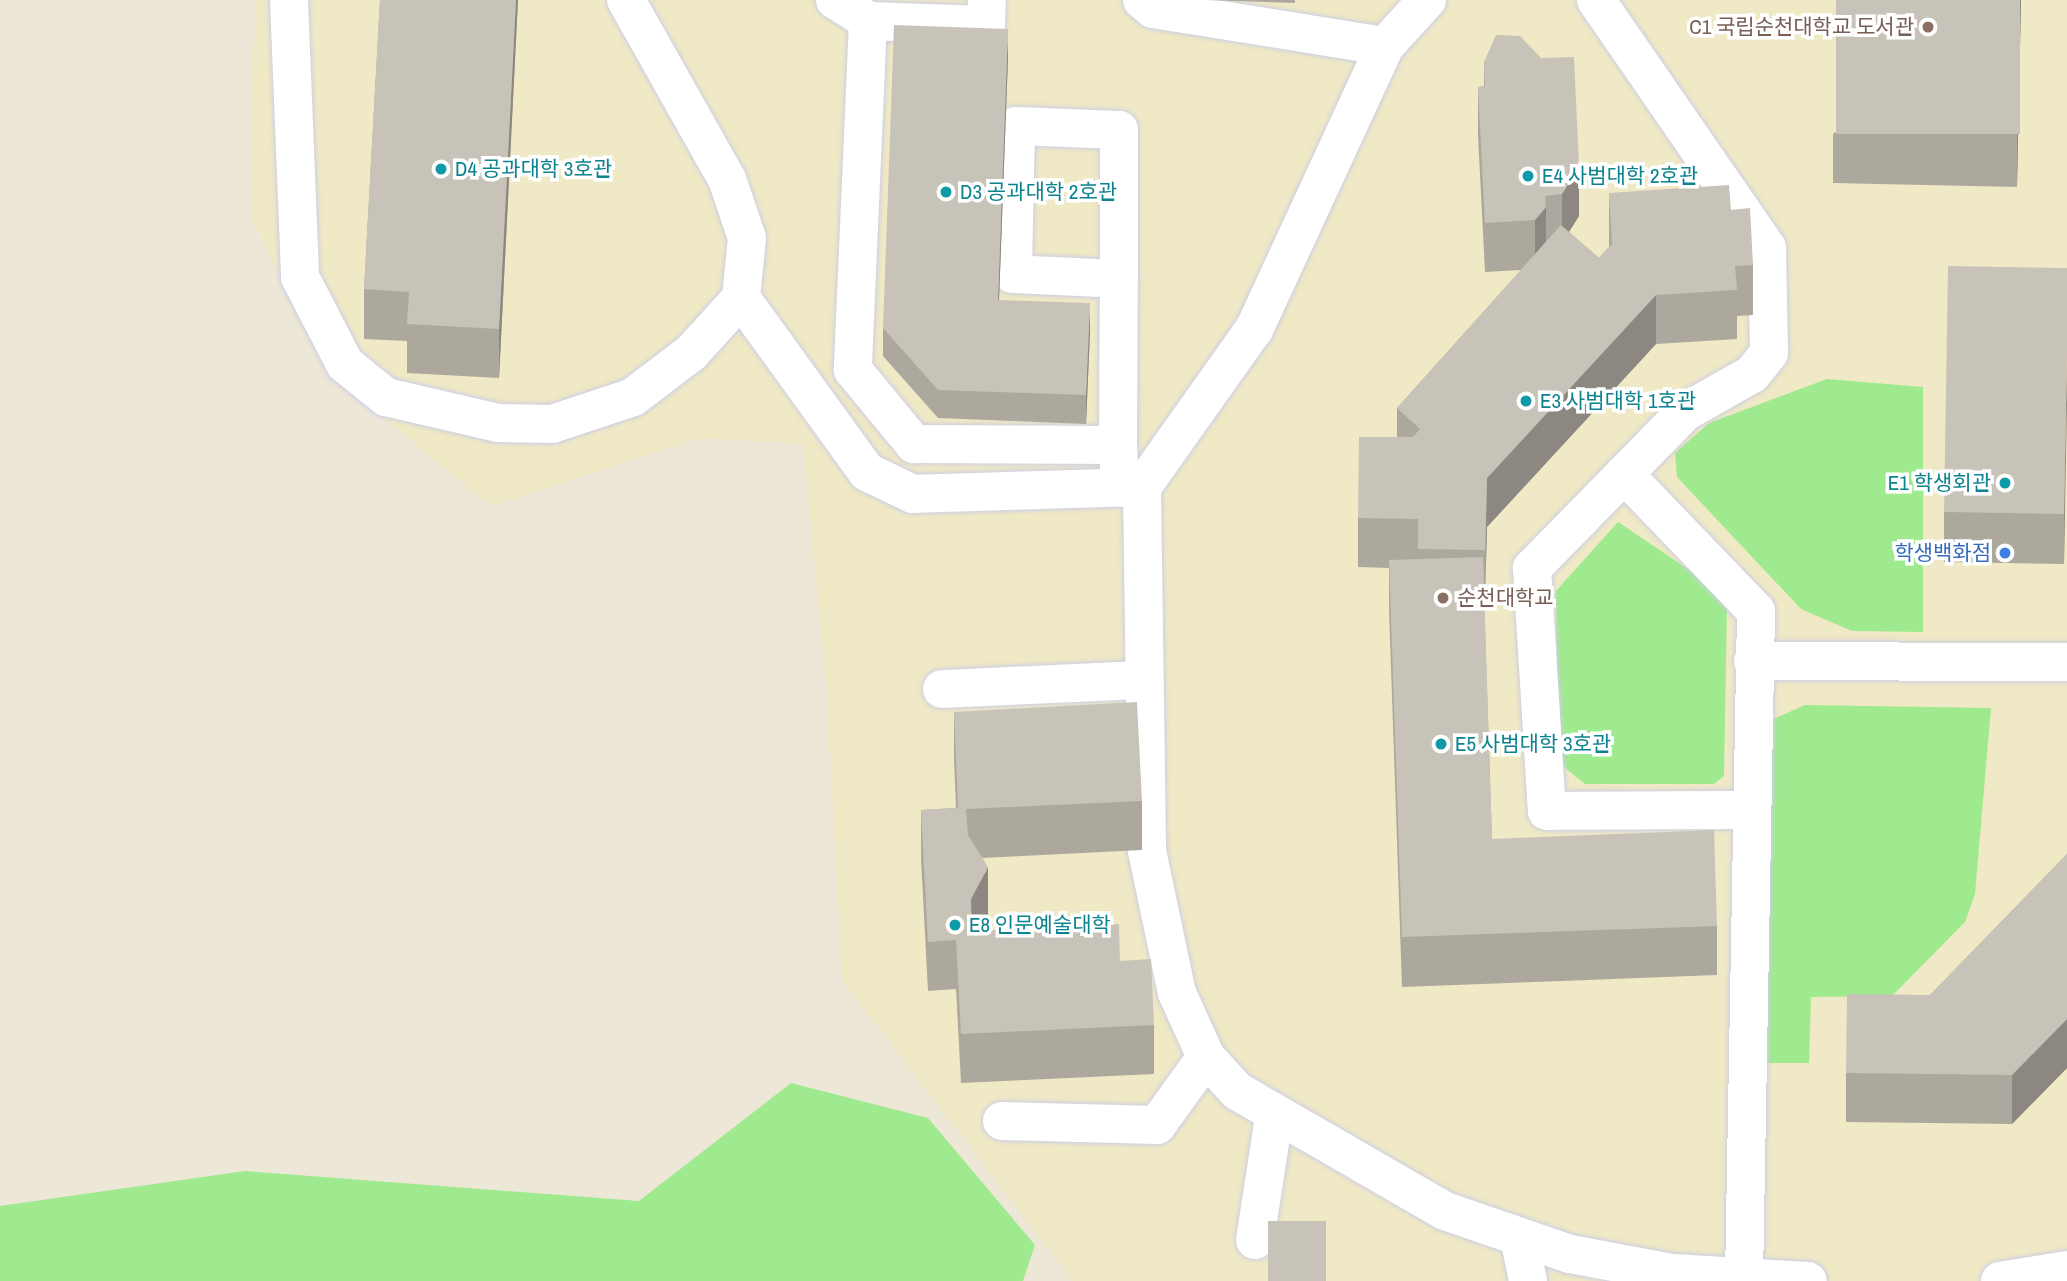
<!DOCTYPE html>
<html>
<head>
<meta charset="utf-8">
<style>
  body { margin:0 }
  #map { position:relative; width:2067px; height:1281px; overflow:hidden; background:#ede7d8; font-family:"Archivo Narrow","Noto Sans KR",sans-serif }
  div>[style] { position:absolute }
  .education>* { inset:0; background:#f0e9c5 }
  .green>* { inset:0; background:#9fea8e }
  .roads { filter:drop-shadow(0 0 2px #cdcee3) drop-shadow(0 0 2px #cdcee3) }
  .minor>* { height:38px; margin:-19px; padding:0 19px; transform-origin:19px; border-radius:19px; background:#fff }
  .wall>* { inset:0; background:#aca89e }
  .shaded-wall>* { inset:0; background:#8c8881 }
  .building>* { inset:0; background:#c8c3b8; transform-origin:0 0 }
  .dots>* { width:19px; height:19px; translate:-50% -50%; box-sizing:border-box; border:4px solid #fff; border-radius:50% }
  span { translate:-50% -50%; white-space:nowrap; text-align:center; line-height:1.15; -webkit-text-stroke:7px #fff; paint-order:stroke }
  .education-label { font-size:21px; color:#785e54 }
  .right { translate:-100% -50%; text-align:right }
  .left { translate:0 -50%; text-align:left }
  .culture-label { font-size:21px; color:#0d838f }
  .shop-label { font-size:21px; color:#366cbe }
</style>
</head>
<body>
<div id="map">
  <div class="education">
    <div style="clip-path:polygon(255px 0,2067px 0,2067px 1281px,1073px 1281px,842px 980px,827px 690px,803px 444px,701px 438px,491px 506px,331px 375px,251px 217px)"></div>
  </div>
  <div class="green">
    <div style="clip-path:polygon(1827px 379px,1923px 387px,1923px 632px,1852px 631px,1801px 609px,1677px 477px,1675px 453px,1709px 423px)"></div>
    <div style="clip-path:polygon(1618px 522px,1722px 592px,1727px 603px,1724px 776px,1714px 784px,1585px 784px,1558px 762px,1556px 591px)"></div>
    <div style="clip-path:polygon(1805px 705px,1991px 708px,1975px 894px,1965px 922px,1892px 996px,1811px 997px,1809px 1063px,1758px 1063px,1767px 722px)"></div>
    <div style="clip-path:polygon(791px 1083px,928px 1118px,1035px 1245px,1023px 1281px,0 1281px,0 1206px,245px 1171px,639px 1201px)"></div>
  </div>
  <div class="roads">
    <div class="minor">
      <div style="left:289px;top:0;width:277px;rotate:87.7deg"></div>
      <div style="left:300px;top:277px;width:98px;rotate:62.7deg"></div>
      <div style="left:345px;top:364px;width:53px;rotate:38.8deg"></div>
      <div style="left:386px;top:397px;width:115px;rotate:13.1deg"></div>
      <div style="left:498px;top:423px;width:54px;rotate:1.1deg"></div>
      <div style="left:552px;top:424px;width:85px;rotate:-18.4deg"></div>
      <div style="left:633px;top:397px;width:73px;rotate:-37.2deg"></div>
      <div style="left:691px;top:353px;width:74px;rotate:-47.7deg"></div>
      <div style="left:626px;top:0;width:206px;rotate:60.6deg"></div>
      <div style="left:727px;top:179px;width:62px;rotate:71.3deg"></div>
      <div style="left:747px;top:238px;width:60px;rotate:95.7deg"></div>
      <div style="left:741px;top:298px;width:215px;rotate:54.1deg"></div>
      <div style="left:867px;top:472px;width:51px;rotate:25.6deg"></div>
      <div style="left:913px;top:494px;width:229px;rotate:-1.8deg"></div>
      <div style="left:835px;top:0;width:39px;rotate:32deg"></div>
      <div style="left:868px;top:21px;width:118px;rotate:1.9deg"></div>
      <div style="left:986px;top:25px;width:25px;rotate:-88deg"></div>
      <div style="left:1142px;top:0;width:14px;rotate:39deg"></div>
      <div style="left:1153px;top:9px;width:235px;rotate:9.1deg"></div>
      <div style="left:1427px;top:0;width:62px;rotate:132.4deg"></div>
      <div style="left:1385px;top:46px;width:312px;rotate:114.8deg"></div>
      <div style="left:1254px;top:329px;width:194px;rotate:125.3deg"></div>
      <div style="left:1142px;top:487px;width:364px;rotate:89.2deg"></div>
      <div style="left:1147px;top:851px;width:145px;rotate:78.1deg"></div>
      <div style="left:1177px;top:993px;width:70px;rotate:65.6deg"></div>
      <div style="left:1206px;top:1057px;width:46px;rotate:47.6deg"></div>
      <div style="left:1237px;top:1091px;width:240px;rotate:30deg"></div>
      <div style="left:1445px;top:1211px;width:132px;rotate:19deg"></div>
      <div style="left:1570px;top:1254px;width:105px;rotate:10.5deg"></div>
      <div style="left:1673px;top:1273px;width:135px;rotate:3.4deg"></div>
      <div style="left:1596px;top:0;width:301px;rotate:55.4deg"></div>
      <div style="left:1767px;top:248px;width:105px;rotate:88.9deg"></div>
      <div style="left:1769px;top:353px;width:27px;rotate:129deg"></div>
      <div style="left:1752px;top:374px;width:77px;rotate:150.4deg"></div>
      <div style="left:1685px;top:412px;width:219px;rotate:134.4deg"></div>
      <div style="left:1532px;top:568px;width:243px;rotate:86.5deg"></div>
      <div style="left:1547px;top:811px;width:204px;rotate:-0.3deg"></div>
      <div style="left:868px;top:21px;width:349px;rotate:92.5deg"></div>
      <div style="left:853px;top:370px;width:96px;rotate:50.5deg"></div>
      <div style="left:914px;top:444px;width:204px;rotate:0.3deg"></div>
      <div style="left:1118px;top:445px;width:43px;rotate:87.3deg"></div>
      <div style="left:1118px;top:445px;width:166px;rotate:-89.7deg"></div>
      <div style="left:1119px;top:279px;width:149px;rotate:-90deg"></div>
      <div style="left:1119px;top:130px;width:103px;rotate:-177.8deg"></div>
      <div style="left:1016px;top:126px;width:148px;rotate:91.2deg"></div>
      <div style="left:1013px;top:274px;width:106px;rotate:2.7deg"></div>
      <div style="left:1624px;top:474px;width:190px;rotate:46.1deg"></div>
      <div style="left:1756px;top:611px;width:666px;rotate:91.03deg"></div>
      <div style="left:1753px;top:661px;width:314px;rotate:0.2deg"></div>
      <div style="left:942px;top:689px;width:202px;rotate:-2.6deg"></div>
      <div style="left:1002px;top:1121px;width:155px;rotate:1.5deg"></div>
      <div style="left:1157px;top:1125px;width:84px;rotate:-54.2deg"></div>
      <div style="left:1519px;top:1237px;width:45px;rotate:78.4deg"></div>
      <div style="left:1255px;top:1240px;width:124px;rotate:-81.2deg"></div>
      <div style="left:2000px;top:1281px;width:68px;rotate:-9.3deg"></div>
    </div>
  </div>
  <div class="wall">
    <div style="clip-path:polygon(380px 0,518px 0,499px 378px,407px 373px,407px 341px,364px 339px,364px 289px)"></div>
    <div style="clip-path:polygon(1206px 0,1295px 0,1295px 3px)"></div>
    <div style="clip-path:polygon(2021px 0,2017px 187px,1833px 183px,1833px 134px)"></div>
    <div style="clip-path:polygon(1008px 57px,999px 300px,1090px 331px,1086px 424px,938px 418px,883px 356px,883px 328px)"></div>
    <div style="clip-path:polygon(1484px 62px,1579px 216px,1569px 232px,1599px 258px,1609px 247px,1609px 193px,1731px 210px,1753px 265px,1753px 315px,1737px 316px,1737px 339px,1656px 344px,1487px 527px,1485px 599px,1484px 599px,1492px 839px,1717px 926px,1717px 975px,1402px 987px,1389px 609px,1389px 568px,1358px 567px,1358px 518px,1397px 437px,1397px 408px,1521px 270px,1485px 272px,1478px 136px,1478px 87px,1484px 86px)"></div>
    <div style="clip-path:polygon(2067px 268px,2064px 564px,1944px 562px,1944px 512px)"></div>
    <div style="clip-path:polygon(954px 712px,1142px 801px,1142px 850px,982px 858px,988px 916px,980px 931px,1120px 961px,1154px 1025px,1154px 1074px,961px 1083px,956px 989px,928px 991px,921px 859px,921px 810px,956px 808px,954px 761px)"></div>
    <div style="clip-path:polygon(2067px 854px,2067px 1068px,2012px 1124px,1846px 1122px,1846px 1073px,1930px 995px)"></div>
  </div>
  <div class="shaded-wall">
    <div style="clip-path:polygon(516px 0,518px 0,499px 378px,499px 329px)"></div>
    <div style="clip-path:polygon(2020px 0,2021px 0,2017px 187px,2017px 138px)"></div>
    <div style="clip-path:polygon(1008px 29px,1008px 57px,998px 328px,998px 300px)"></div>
    <div style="clip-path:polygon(1579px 166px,1579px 216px,1562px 243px,1562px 194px)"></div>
    <div style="clip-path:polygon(1546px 207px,1546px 257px,1535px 269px,1535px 220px)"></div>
    <div style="clip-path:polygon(1656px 295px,1656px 344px,1487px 527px,1485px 599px,1487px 478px)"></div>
    <div style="clip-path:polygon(1090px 303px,1090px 331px,1086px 424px,1086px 395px)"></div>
    <div style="clip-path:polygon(2067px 355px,2067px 404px,2064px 564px,2064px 514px)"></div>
    <div style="clip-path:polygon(988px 867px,988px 916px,971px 948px,971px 899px)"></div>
    <div style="clip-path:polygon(2067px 1019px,2067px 1068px,2012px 1124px,2012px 1075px)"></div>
  </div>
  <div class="building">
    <div style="clip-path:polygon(380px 0,516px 0,499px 329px,407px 324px,409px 292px,364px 289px)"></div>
    <div style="left:1836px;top:0;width:184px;height:134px"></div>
    <div style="clip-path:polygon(894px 25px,1008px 29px,998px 300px,1090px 303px,1086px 395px,938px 390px,883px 328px)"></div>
    <div style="clip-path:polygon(1496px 35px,1520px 36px,1541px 58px,1574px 57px,1579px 166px,1562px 194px,1545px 196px,1546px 207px,1535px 220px,1485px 223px,1478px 87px,1485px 86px,1484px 62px)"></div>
    <div style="clip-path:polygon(1729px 185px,1731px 210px,1750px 208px,1753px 265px,1735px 266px,1737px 290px,1656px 295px,1487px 478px,1485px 550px,1418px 549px,1418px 519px,1358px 518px,1359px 437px,1413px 437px,1420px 429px,1397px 408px,1561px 225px,1599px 258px,1612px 244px,1609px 193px)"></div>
    <div style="clip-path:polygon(1948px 266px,2067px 268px,2067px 355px,2064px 514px,1944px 512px)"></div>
    <div style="clip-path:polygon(1483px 557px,1492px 839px,1714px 830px,1717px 926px,1402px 937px,1389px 560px)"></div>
    <div style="clip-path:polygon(1137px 702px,1142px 801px,966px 809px,968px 835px,988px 867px,971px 899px,972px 931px,1119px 924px,1120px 961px,1151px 959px,1154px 1025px,961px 1034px,956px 940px,928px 942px,921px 810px,958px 808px,954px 712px)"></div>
    <div style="clip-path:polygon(2067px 854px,2067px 1019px,2012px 1075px,1846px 1073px,1847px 994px,1930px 995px)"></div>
    <div style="left:1268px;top:1221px;width:58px;height:60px"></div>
  </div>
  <div class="dots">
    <div style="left:1928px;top:27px;background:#8d6e63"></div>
    <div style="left:441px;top:169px;background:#0f9aa8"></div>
    <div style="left:1528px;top:176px;background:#0f9aa8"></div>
    <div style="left:946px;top:192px;background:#0f9aa8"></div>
    <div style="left:1526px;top:401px;background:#0f9aa8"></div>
    <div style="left:2005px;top:483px;background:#0f9aa8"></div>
    <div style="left:2005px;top:553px;background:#3f7fe0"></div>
    <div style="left:1443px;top:598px;background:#8d6e63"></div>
    <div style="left:1441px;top:744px;background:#0f9aa8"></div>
    <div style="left:955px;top:925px;background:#0f9aa8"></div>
  </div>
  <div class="education-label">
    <span class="right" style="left:1914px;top:27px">C1 국립순천대학교 도서관</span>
    <span class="left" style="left:1457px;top:598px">순천대학교</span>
  </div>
  <div class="culture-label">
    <span class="left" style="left:455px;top:169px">D4 공과대학 3호관</span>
    <span class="left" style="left:1542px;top:176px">E4 사범대학 2호관</span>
    <span class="left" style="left:960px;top:192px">D3 공과대학 2호관</span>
    <span class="left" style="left:1540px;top:401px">E3 사범대학 1호관</span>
    <span class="right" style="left:1991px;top:483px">E1 학생회관</span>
    <span class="left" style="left:1455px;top:744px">E5 사범대학 3호관</span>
    <span class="left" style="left:969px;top:925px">E8 인문예술대학</span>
  </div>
  <div class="shop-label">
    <span class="right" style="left:1991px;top:553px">학생백화점</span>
  </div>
</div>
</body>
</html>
